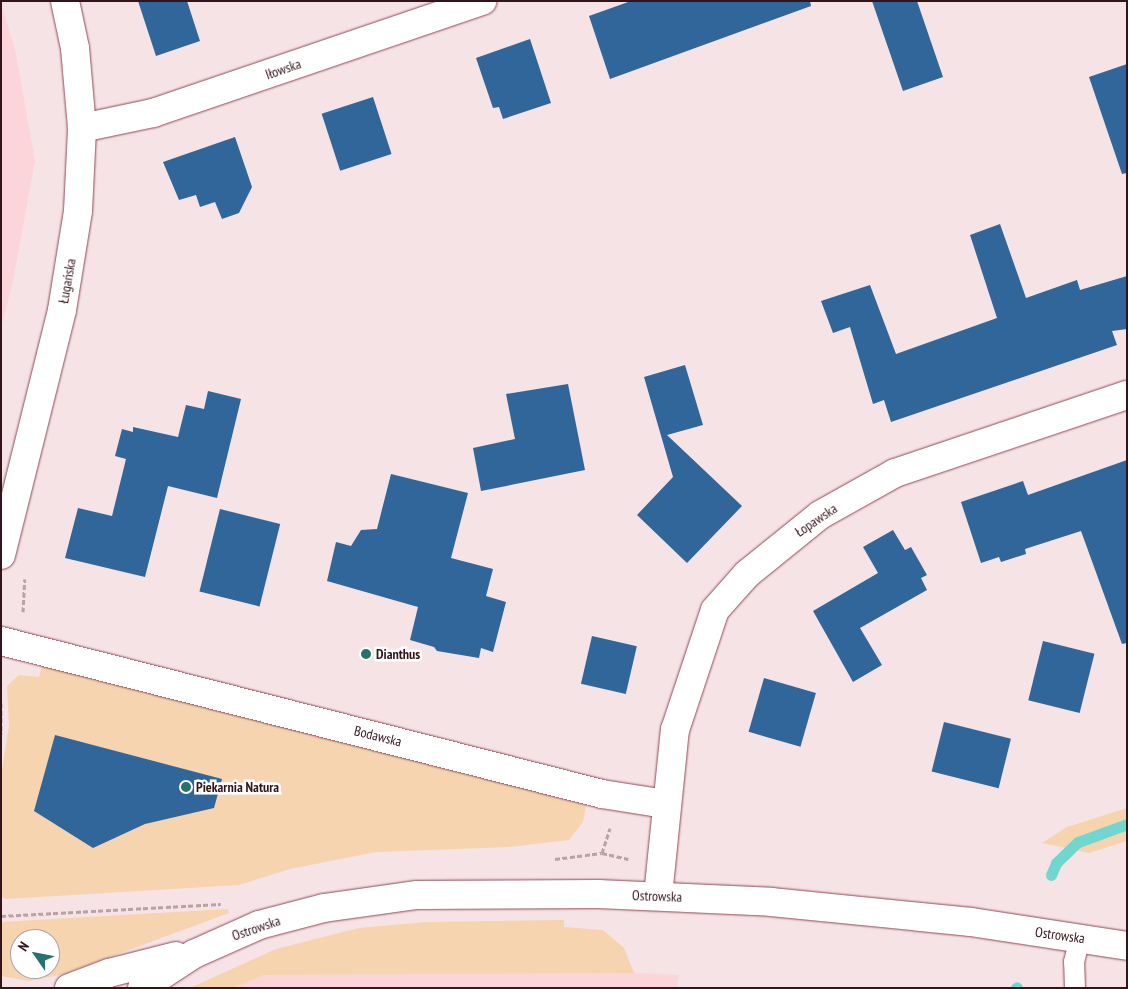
<!DOCTYPE html>
<html>
<head>
<meta charset="utf-8">
<style>
  body { margin:0 }
  #map { position:relative; width:1128px; height:989px; overflow:hidden; background:#f6e3e5; font-family:"PT Sans Narrow",sans-serif }
  div>[style] { position:absolute }
  .built>* { inset:0; background:#fcd5da }
  .green>* { inset:0; background:#f5d4af }
  .stream>* { height:11px; margin:-5.5px; padding:0 5.5px; transform-origin:5.5px; border-radius:5.5px; background:#70d7d0 }
  .building>* { inset:0; background:#306699; transform-origin:0 0 }
  .path>* { height:3px; margin-top:-1.5px; transform-origin:0; background:repeating-linear-gradient(90deg,#b9a2a5 0 5px,transparent 0 7.5px) }
  .roads { filter:drop-shadow(0 0 1px #914755) drop-shadow(0 0 1px #914755) }
  .service>* { height:20px; margin:-10px; padding:0 10px; transform-origin:10px; border-radius:10px; background:#fff }
  .minor>* { height:28px; margin:-14px; padding:0 14px; transform-origin:14px; border-radius:14px; background:#fff }
  .tertiary>* { height:28px; margin:-14px; padding:0 14px; transform-origin:14px; border-radius:14px; background:#fff }
  .dots>* { width:14px; height:14px; translate:-50% -50%; box-sizing:border-box; border:2px solid #fff; border-radius:50% }
  span { translate:-50% -50%; white-space:nowrap; text-align:center; line-height:1.15; -webkit-text-stroke:5px #fff; paint-order:stroke }
  .street-label { font-size:14px; color:#33141a }
  .poi-label { font-size:14px; color:#33141a; font-weight:700 }
  .left { translate:0 -50%; text-align:left }
  .frame { position:absolute; inset:0; border:2px solid #33141a; pointer-events:none }
  .north { position:absolute; left:10px; top:929px; width:50px; height:50px; box-sizing:border-box; background:#fff; border:1px solid #ada1a3; border-radius:50%; rotate:303deg; font-size:14px; font-weight:700; line-height:20px; text-align:center; color:#33141a }
  .north::after { content:''; display:block; margin:auto; width:18px; height:22px; background:#28726d; clip-path:polygon(50% 0,100% 100%,50% 72%,0 100%) }
</style>
</head>
<body>
<div id="map">
  <div class="built">
    <div style="clip-path:polygon(1px 3px,15px 49px,35px 161px,13px 281px,1px 328px)"></div>
    <div style="clip-path:polygon(634px 973px,679px 975px,677px 988px,234px 988px,263px 975px)"></div>
  </div>
  <div class="green">
    <div style="clip-path:polygon(42px 666px,315px 731px,586px 805px,583px 822px,569px 840px,510px 847px,376px 852px,290px 869px,239px 885px,6px 899px,1px 897px,1px 776px,9px 726px,7px 686px,19px 675px,39px 677px)"></div>
    <div style="clip-path:polygon(1127px 808px,1127px 841px,1089px 853px,1042px 843px,1067px 827px)"></div>
    <div style="clip-path:polygon(evenodd,228px 909px,229px 913px,64px 974px,29px 981px,1px 976px,1px 922px,228px 909px,20px 939px,50px 939px,50px 969px,20px 969px,20px 939px)"></div>
    <div style="clip-path:polygon(564px 920px,564px 927px,603px 930px,624px 948px,634px 973px,263px 975px,234px 988px,190px 988px,276px 949px,359px 928px,427px 922px)"></div>
  </div>
  <div class="stream">
    <div style="left:1051px;top:875px;width:13px;rotate:-67deg"></div>
    <div style="left:1056px;top:863px;width:30px;rotate:-44deg"></div>
    <div style="left:1078px;top:842px;width:52px;rotate:-20.2deg"></div>
    <div style="left:1016px;top:988px;width:1px;rotate:-45deg"></div>
  </div>
  <div class="building">
    <div style="clip-path:polygon(138px 1px,187px 1px,200px 41px,156px 56px)"></div>
    <div style="clip-path:polygon(631px 1px,810px 1px,811px 6px,610px 79px,589px 16px)"></div>
    <div style="clip-path:polygon(872px 1px,917px 1px,943px 77px,903px 91px)"></div>
    <div style="clip-path:polygon(530px 39px,551px 103px,503px 119px,499px 107px,493px 108px,476px 58px)"></div>
    <div style="clip-path:polygon(1127px 64px,1127px 173px,1122px 174px,1089px 77px)"></div>
    <div style="left:373px;top:97px;width:60px;height:54px;rotate:72deg"></div>
    <div style="clip-path:polygon(235px 137px,252px 187px,239px 213px,222px 219px,215px 202px,200px 207px,196px 195px,179px 200px,163px 162px)"></div>
    <div style="clip-path:polygon(1000px 224px,1026px 298px,1077px 280px,1080px 290px,1127px 276px,1127px 329px,1112px 331px,1117px 345px,891px 422px,884px 400px,873px 404px,850px 327px,833px 333px,821px 301px,870px 285px,896px 354px,997px 318px,970px 235px)"></div>
    <div style="clip-path:polygon(685px 365px,703px 425px,667px 435px,742px 506px,687px 563px,637px 515px,673px 477px,644px 377px)"></div>
    <div style="clip-path:polygon(568px 384px,585px 470px,481px 491px,473px 448px,515px 439px,506px 394px)"></div>
    <div style="clip-path:polygon(208px 391px,241px 399px,217px 498px,168px 486px,145px 577px,65px 558px,78px 508px,112px 516px,126px 459px,115px 456px,122px 429px,133px 432px,133px 427px,178px 437px,186px 405px,204px 409px)"></div>
    <div style="clip-path:polygon(1127px 460px,1127px 643px,1122px 644px,1081px 531px,1025px 549px,1026px 554px,1001px 562px,999px 557px,981px 563px,961px 502px,1023px 481px,1028px 495px)"></div>
    <div style="clip-path:polygon(391px 474px,468px 493px,451px 558px,493px 569px,486px 596px,506px 602px,493px 652px,481px 648px,479px 658px,437px 651px,434px 647px,410px 640px,418px 607px,327px 581px,336px 542px,351px 546px,361px 530px,377px 529px)"></div>
    <div style="left:220px;top:509px;width:62px;height:85px;rotate:14deg"></div>
    <div style="clip-path:polygon(893px 530px,905px 550px,911px 547px,927px 575px,921px 578px,927px 590px,860px 628px,882px 665px,853px 682px,813px 611px,878px 573px,863px 547px)"></div>
    <div style="left:592px;top:636px;width:46px;height:49px;rotate:13deg"></div>
    <div style="left:1043px;top:641px;width:53px;height:61px;rotate:14deg"></div>
    <div style="left:764px;top:678px;width:54px;height:56px;rotate:16deg"></div>
    <div style="left:944px;top:722px;width:69px;height:51px;rotate:14deg"></div>
    <div style="clip-path:polygon(55px 735px,222px 779px,214px 808px,145px 824px,93px 848px,34px 811px)"></div>
  </div>
  <div class="path">
    <div style="left:23px;top:612px;width:33px;rotate:-87deg"></div>
    <div style="left:1px;top:703px;width:31px;rotate:90deg"></div>
    <div style="left:602px;top:853px;width:27px;rotate:13deg"></div>
    <div style="left:555px;top:859px;width:47px;rotate:-7.3deg"></div>
    <div style="left:602px;top:853px;width:26px;rotate:-72deg"></div>
    <div style="left:1px;top:916px;width:220px;rotate:-3.1deg"></div>
  </div>
  <div class="roads">
    <div class="service">
      <div style="left:1075px;top:988px;width:26px;rotate:-92deg"></div>
      <div style="left:1074px;top:962px;width:25px;rotate:-76deg"></div>
    </div>
    <div class="minor">
      <div style="left:82px;top:128px;width:73px;rotate:-11.9deg"></div>
      <div style="left:153px;top:113px;width:348px;rotate:-18.8deg"></div>
      <div style="left:1px;top:641px;width:620px;rotate:14.28deg"></div>
      <div style="left:602px;top:794px;width:65px;rotate:8.9deg"></div>
      <div style="left:658px;top:896px;width:167px;rotate:-84.2deg"></div>
      <div style="left:675px;top:730px;width:126px;rotate:-71.6deg"></div>
      <div style="left:715px;top:610px;width:48px;rotate:-48.4deg"></div>
      <div style="left:747px;top:574px;width:94px;rotate:-38.9deg"></div>
      <div style="left:820px;top:515px;width:86px;rotate:-29.2deg"></div>
      <div style="left:895px;top:473px;width:245px;rotate:-18.6deg"></div>
    </div>
    <div class="tertiary">
      <div style="left:1px;top:555px;width:252px;rotate:-76deg"></div>
      <div style="left:62px;top:310px;width:100px;rotate:-80.8deg"></div>
      <div style="left:78px;top:211px;width:83px;rotate:-87.2deg"></div>
      <div style="left:82px;top:128px;width:80px;rotate:-95deg"></div>
      <div style="left:75px;top:48px;width:48px;rotate:-102deg"></div>
      <div style="left:69px;top:988px;width:43px;rotate:-20.6deg"></div>
      <div style="left:109px;top:973px;width:69px;rotate:-14.2deg"></div>
      <div style="left:142px;top:988px;width:62px;rotate:-33.2deg"></div>
      <div style="left:194px;top:954px;width:71px;rotate:-24deg"></div>
      <div style="left:259px;top:925px;width:67px;rotate:-14.7deg"></div>
      <div style="left:324px;top:908px;width:94px;rotate:-8deg"></div>
      <div style="left:417px;top:895px;width:181px;rotate:-0.3deg"></div>
      <div style="left:598px;top:894px;width:173px;rotate:2.6deg"></div>
      <div style="left:771px;top:902px;width:201px;rotate:5.7deg"></div>
      <div style="left:971px;top:922px;width:158px;rotate:8.7deg"></div>
    </div>
  </div>
  <div class="dots">
    <div style="left:366px;top:654px;background:#28726d"></div>
    <div style="left:186px;top:787px;background:#28726d"></div>
  </div>
  <div class="street-label">
    <span style="left:283px;top:69px;rotate:-19deg">Iłowska</span>
    <span style="left:67px;top:281px;rotate:-80deg">Ługańska</span>
    <span style="left:816px;top:520px;rotate:-34deg">Łopawska</span>
    <span style="left:378px;top:736px;rotate:14deg">Bodawska</span>
    <span style="left:657px;top:896px;rotate:2deg">Ostrowska</span>
    <span style="left:256px;top:928px;rotate:-19deg">Ostrowska</span>
    <span style="left:1060px;top:935px;rotate:8deg">Ostrowska</span>
  </div>
  <div class="poi-label">
    <span class="left" style="left:376px;top:654px">Dianthus</span>
    <span class="left" style="left:196px;top:787px">Piekarnia Natura</span>
  </div>
  <div class="frame"></div>
  <div class="north">N</div>
</div>
</body>
</html>
